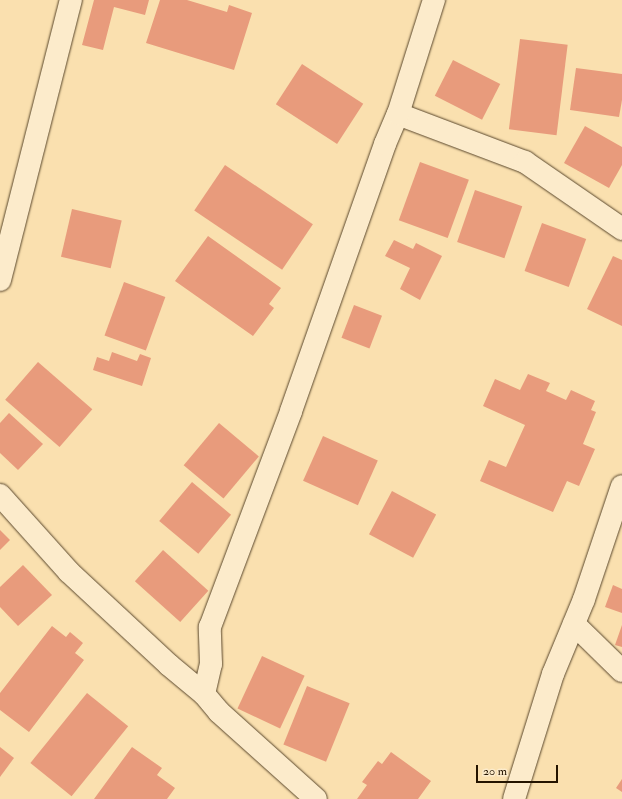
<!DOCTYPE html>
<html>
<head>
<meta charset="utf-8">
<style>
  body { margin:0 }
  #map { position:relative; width:622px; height:799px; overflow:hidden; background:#fae0af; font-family:"IM FELL Double Pica",serif }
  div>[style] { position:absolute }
  .building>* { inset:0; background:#e89b7c; transform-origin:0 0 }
  .roads { filter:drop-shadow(0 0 1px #5a472c) drop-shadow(0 0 1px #5a472c) }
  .minor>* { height:22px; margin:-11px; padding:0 11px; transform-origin:11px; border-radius:11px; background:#fcebcb }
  span { translate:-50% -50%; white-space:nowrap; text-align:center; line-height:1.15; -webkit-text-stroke:3.5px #fcebcb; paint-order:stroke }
  .scale { position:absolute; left:476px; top:765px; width:82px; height:18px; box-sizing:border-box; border:2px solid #241400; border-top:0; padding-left:5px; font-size:12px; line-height:14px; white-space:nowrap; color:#241400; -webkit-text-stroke:3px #fcebcb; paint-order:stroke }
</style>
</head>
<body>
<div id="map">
  <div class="building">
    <div style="clip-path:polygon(94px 0,149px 0,145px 15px,114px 7px,103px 50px,82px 45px)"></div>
    <div style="clip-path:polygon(160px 0,187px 0,227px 12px,229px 5px,252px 13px,234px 70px,146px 43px)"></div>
    <div style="left:520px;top:39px;width:48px;height:91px;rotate:7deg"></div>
    <div style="left:453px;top:60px;width:53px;height:40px;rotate:27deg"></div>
    <div style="left:302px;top:64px;width:73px;height:48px;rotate:33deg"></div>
    <div style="clip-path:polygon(576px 68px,622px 74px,622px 100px,619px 117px,570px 110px)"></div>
    <div style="clip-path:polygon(585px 126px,622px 147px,622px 165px,609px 188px,564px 163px)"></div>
    <div style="left:420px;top:162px;width:52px;height:62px;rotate:20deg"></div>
    <div style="left:225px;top:165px;width:106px;height:55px;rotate:34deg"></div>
    <div style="left:475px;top:190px;width:50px;height:55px;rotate:19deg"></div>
    <div style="left:72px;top:209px;width:51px;height:49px;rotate:13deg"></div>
    <div style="left:542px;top:223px;width:47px;height:51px;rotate:20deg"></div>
    <div style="clip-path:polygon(208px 236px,281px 288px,269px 304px,274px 308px,253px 336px,175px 281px)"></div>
    <div style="clip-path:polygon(394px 240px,413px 249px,416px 243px,442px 256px,420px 300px,400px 289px,410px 268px,385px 256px)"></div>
    <div style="clip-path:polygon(613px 256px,622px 260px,622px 326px,587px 309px)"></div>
    <div style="left:124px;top:282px;width:44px;height:57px;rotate:20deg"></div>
    <div style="left:354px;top:305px;width:30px;height:35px;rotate:21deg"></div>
    <div style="clip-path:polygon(112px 352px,137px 361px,140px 354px,151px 358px,142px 386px,93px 370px,97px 357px,109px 361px)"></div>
    <div style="left:38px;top:362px;width:72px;height:50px;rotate:41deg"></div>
    <div style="clip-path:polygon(528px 374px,550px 383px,546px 391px,566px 400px,571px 390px,595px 401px,591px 410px,596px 412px,583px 444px,595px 449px,579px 486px,567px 481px,553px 512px,480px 481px,489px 460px,506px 467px,525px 425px,483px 406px,495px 379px,520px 390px)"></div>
    <div style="clip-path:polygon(9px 413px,43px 444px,18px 470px,0 453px,0 423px)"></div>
    <div style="left:219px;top:423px;width:52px;height:55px;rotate:40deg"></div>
    <div style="left:323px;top:436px;width:60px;height:49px;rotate:24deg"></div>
    <div style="left:192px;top:482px;width:51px;height:51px;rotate:40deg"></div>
    <div style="left:392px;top:491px;width:50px;height:49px;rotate:28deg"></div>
    <div style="clip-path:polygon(0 530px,10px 540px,0 550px)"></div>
    <div style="left:163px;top:550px;width:61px;height:42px;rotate:42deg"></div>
    <div style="clip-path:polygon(23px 565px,52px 595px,18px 626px,0 607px,0 587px)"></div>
    <div style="clip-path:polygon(613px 585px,622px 589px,622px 613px,605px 607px)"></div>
    <div style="clip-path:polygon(622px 625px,622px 647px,615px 645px)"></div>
    <div style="clip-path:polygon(52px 626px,66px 637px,70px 632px,83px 643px,75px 653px,84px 660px,29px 732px,0 710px,0 693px)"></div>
    <div style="left:262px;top:656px;width:47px;height:58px;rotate:25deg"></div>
    <div style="left:307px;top:686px;width:46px;height:63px;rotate:22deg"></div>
    <div style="left:87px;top:693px;width:53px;height:90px;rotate:39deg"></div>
    <div style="clip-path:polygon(0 747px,14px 758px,0 777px)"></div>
    <div style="clip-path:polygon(132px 747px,162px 768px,157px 775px,175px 788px,167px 799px,94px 799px)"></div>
    <div style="clip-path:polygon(391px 752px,431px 781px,418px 799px,357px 799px,367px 785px,362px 782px,378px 761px,382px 764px)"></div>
    <div style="clip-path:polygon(622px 779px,622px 792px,616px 788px)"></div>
  </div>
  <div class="roads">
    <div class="minor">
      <div style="left:398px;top:114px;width:136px;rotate:20.7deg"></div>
      <div style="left:525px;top:162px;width:118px;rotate:34.6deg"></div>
      <div style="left:0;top:280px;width:289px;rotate:-75.8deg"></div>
      <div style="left:0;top:495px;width:103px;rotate:48.1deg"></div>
      <div style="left:69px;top:572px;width:137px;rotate:42.9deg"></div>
      <div style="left:169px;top:665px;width:45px;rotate:39.6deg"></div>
      <div style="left:204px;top:694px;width:23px;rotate:50deg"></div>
      <div style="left:219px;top:712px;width:130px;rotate:41.9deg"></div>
      <div style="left:574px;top:624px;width:67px;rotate:44.4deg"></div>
      <div style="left:204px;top:694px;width:31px;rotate:-77deg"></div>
      <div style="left:211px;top:664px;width:37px;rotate:-92deg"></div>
      <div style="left:210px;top:627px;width:231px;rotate:-69.4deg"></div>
      <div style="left:291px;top:411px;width:283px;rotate:-70.6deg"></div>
      <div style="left:385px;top:144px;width:33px;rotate:-67deg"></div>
      <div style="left:398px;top:114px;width:120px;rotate:-72.5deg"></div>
      <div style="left:514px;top:799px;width:131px;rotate:-72.7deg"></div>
      <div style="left:553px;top:674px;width:81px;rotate:-67.5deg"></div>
      <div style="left:584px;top:599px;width:119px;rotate:-71.4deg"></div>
    </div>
  </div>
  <div class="scale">20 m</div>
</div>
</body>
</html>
